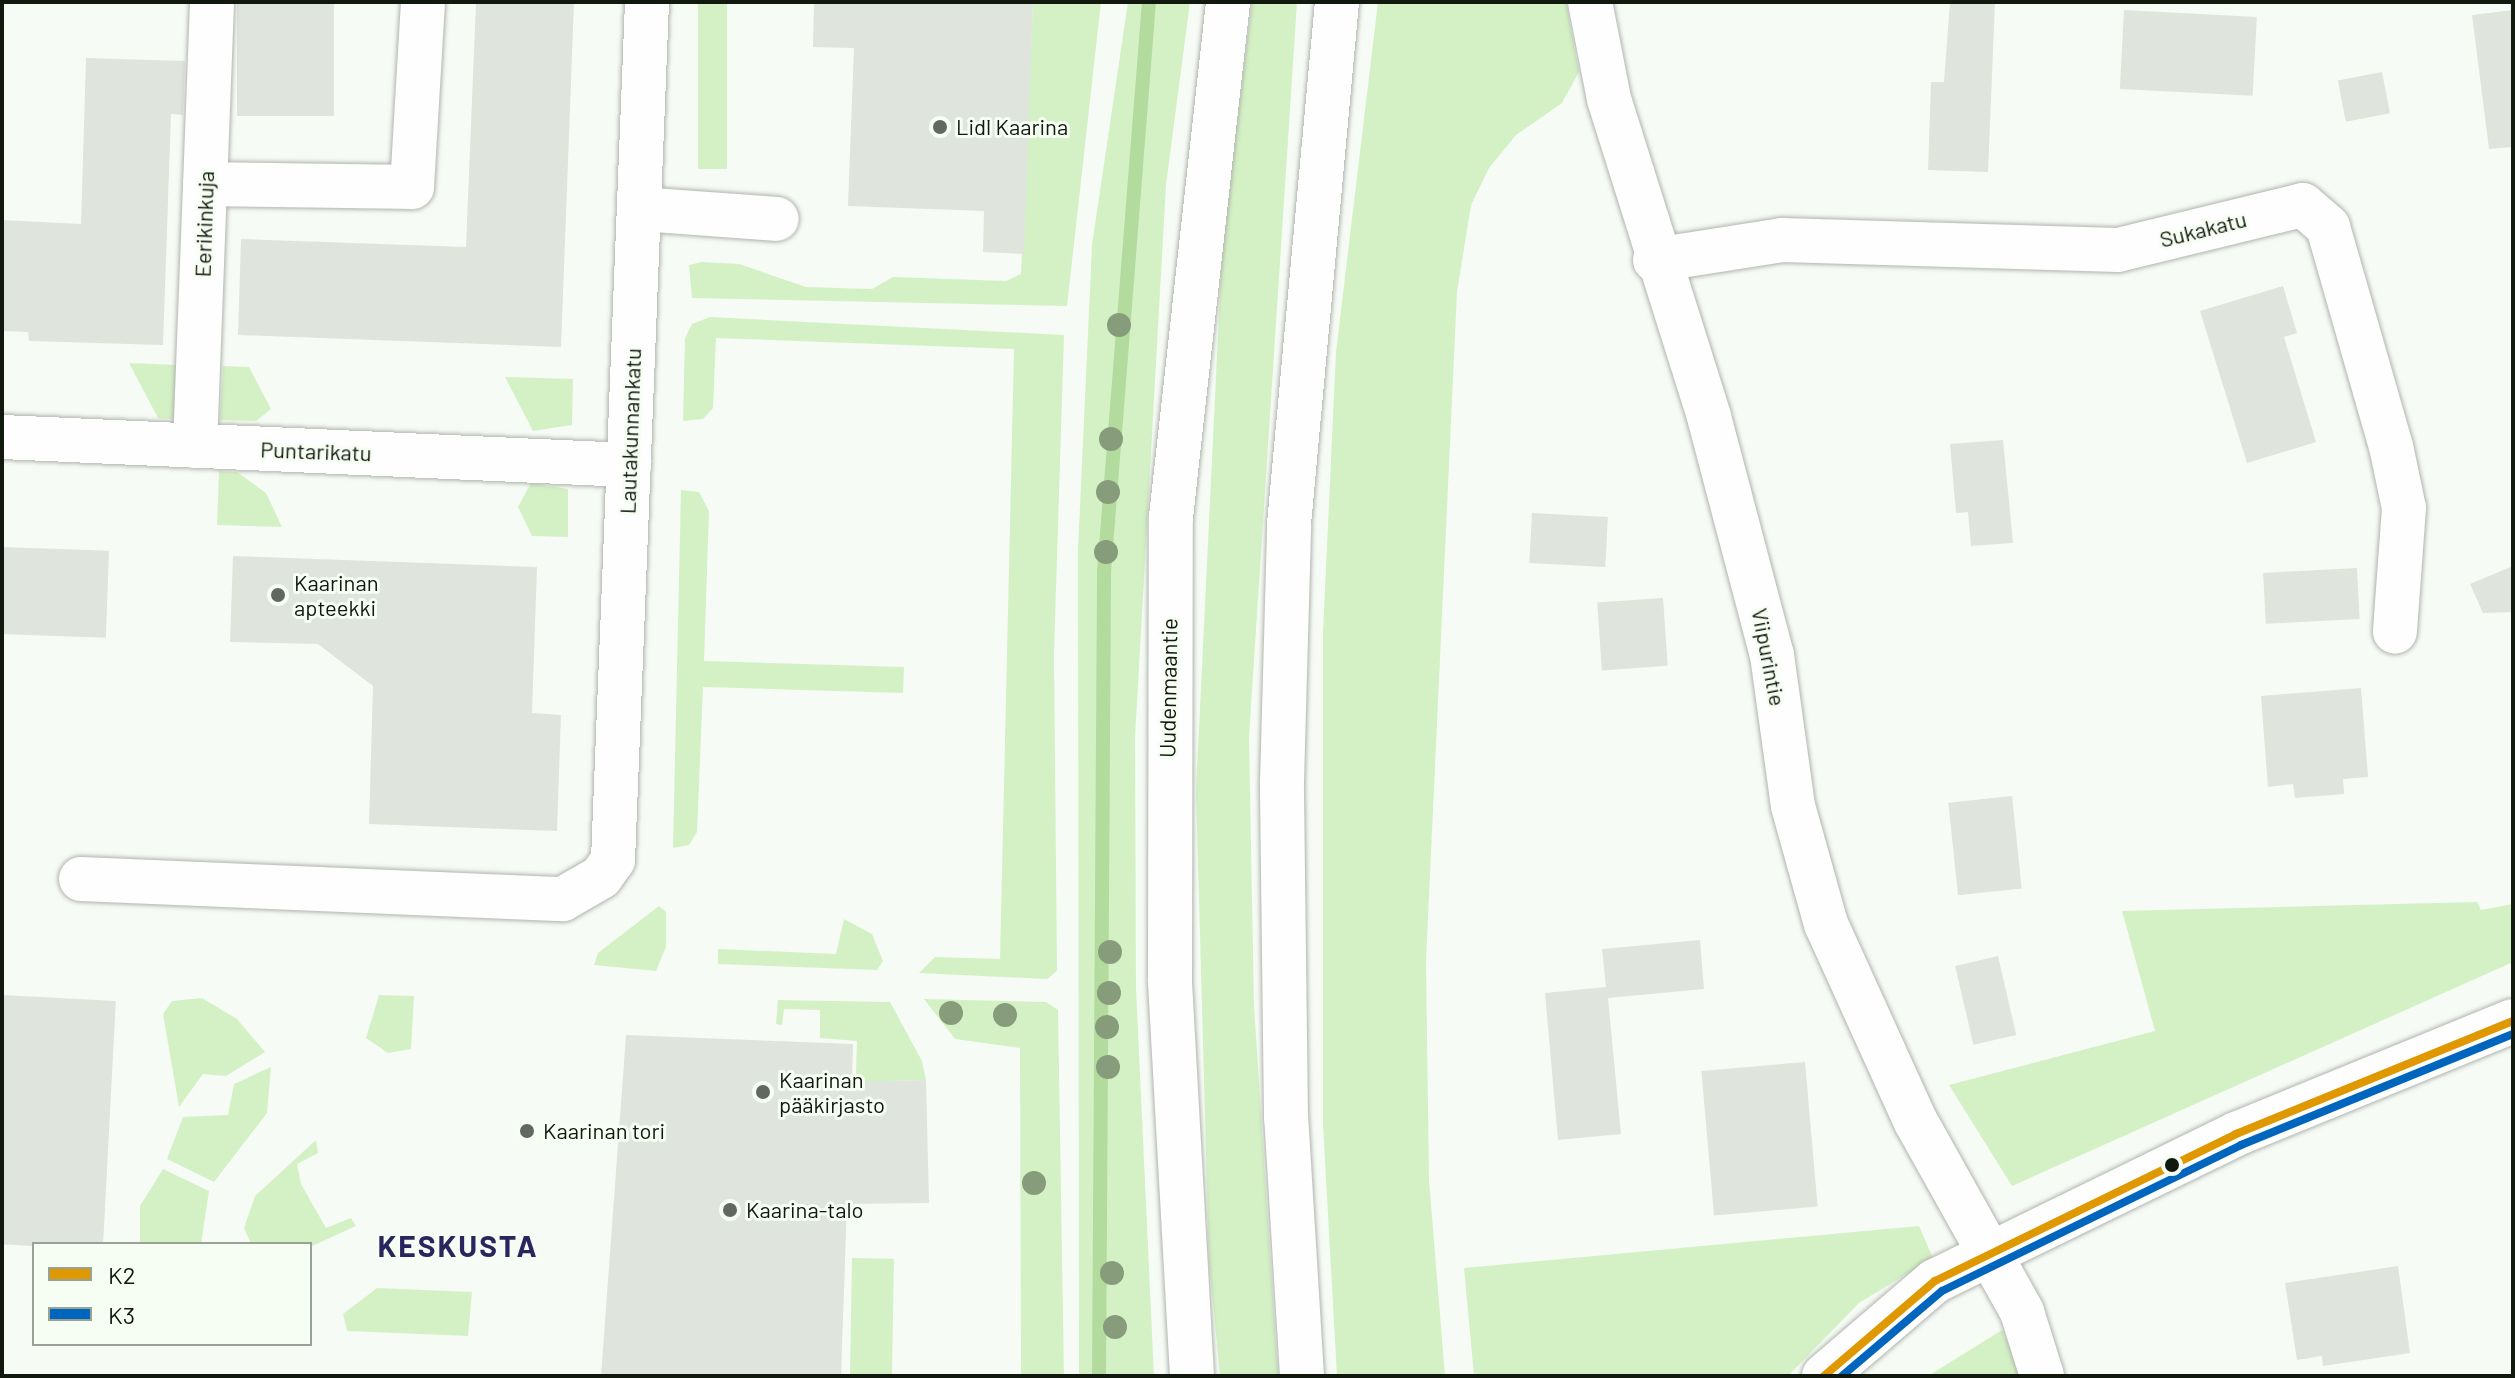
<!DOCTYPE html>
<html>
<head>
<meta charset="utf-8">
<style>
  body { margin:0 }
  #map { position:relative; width:2515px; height:1378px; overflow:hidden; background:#f7fbf6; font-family:Barlow,sans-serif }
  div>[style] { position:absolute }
  .green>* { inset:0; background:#d4f1c5; transform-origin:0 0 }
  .stream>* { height:14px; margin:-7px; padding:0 7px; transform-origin:7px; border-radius:7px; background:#b2db9d }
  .building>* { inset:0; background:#dfe4dd; transform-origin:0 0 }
  .roads { filter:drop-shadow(0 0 2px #b0b5ad) drop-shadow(0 0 2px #b0b5ad) }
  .minor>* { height:44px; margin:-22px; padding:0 22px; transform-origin:22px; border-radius:22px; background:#fefefe }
  .major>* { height:44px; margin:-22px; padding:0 22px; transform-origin:22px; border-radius:22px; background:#fefefe }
  .bus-1>* { height:8px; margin:-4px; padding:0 4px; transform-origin:4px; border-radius:4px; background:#e09801 }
  .bus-2>* { height:8px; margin:-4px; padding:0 4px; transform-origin:4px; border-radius:4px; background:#0065bd }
  .trees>* { width:24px; height:24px; margin:-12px; border-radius:50%; background:#879c7a }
  .dots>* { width:22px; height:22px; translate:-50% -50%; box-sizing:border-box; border:4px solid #f6fef3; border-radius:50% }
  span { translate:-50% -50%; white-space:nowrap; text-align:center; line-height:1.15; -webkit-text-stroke:6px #f6fef3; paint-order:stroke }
  .poi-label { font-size:22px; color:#11180e }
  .left { translate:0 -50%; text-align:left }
  .street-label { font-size:22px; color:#11180e }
  .district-label { font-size:30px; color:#2c245e; font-weight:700; letter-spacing:2px }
  .frame { position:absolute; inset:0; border:4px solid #11180e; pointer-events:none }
  .legend { position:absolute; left:32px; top:1242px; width:280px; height:104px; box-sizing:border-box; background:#f6fef3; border:2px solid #9aa297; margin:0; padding:10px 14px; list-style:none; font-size:24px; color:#11180e }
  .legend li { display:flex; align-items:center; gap:16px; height:40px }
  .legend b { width:40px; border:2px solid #9aa297 }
</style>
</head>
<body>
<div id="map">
  <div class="green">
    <div style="left:698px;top:2px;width:29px;height:167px"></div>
    <div style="clip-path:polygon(1033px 2px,1101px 2px,1067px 306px,692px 298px,689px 265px,702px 262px,739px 264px,806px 287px,872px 289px,893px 277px,1006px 281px,1021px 274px)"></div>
    <div style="clip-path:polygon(1128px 2px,1190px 2px,1166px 185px,1135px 738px,1136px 988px,1154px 1376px,1079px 1376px,1078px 550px,1092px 245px)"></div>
    <div style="clip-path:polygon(1252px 2px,1297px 2px,1249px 737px,1254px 1005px,1278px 1376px,1220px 1376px,1209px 1261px,1196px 791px,1223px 231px)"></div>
    <div style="clip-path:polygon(1378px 2px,1566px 2px,1579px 72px,1562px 103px,1516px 135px,1489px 168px,1471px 205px,1457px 292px,1426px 961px,1429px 1180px,1445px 1376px,1337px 1376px,1323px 1125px,1323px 632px,1336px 352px)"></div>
    <div style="clip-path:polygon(710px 317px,1064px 335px,1054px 653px,1057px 971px,1047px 979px,919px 973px,935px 957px,1000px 959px,1014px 349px,716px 338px,713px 408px,703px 419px,683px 421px,685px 338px,692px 324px)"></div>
    <div style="clip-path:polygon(129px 363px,179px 365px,176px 419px,158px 418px)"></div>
    <div style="clip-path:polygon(223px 366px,249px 367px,271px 409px,256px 421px,220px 420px)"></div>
    <div style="clip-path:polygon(505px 377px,573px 379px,572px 425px,533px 431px)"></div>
    <div style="clip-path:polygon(219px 471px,237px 472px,266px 493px,282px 527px,217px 525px)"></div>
    <div style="clip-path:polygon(531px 483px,568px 489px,568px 537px,532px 536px,518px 507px)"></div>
    <div style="clip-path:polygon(681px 490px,699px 492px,709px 511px,704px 661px,904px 667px,903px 693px,703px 687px,697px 832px,689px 845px,673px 848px)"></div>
    <div style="clip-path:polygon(2477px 902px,2481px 910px,2513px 904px,2513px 962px,2012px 1186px,1949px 1085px,2155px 1031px,2122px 911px)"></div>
    <div style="clip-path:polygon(659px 906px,666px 912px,666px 947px,656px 971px,594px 965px,598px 953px)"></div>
    <div style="clip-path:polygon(844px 919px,872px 934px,883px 961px,877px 970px,718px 964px,718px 949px,836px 954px)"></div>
    <div style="clip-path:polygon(379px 995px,414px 996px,411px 1049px,388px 1053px,366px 1038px)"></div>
    <div style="clip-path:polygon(202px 998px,237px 1019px,265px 1052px,226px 1076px,203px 1074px,179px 1107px,163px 1014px,172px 1001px)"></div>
    <div style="clip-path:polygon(924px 999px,1046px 1002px,1058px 1010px,1064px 1376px,1021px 1376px,1020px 1048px,955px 1039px)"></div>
    <div style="clip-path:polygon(778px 1000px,890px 1002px,922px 1061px,926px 1080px,889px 1081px,852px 1201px,857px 1041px,820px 1038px,820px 1010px,784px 1009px,782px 1025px,776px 1024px)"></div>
    <div style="clip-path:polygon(271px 1067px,267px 1113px,214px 1182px,167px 1159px,183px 1117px,228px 1115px,234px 1084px)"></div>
    <div style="clip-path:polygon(316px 1140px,318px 1153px,297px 1164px,301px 1184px,326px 1228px,351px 1218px,356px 1226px,310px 1247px,251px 1244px,244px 1228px,255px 1196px)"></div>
    <div style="clip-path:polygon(163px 1169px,209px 1191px,201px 1244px,140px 1244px,140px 1206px)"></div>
    <div style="clip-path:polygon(1919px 1226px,1933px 1258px,1859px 1303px,1788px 1376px,1474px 1376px,1464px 1268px)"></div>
    <div style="left:852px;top:1258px;width:42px;height:118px;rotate:1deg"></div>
    <div style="clip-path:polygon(377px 1288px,472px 1292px,468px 1336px,347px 1331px,343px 1314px)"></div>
    <div style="clip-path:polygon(2002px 1330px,2023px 1376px,1929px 1376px,1936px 1371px)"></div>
  </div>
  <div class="stream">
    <div style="left:1099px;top:1376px;width:804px;rotate:-89.64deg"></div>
    <div style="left:1104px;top:572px;width:572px;rotate:-85.49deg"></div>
  </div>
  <div class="building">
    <div style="left:237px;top:2px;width:97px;height:114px"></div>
    <div style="clip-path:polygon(476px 2px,574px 2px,561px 347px,238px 335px,241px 239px,466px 247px)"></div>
    <div style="clip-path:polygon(814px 2px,1033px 2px,1024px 254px,983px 252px,984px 211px,848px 206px,854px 48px,813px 47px)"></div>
    <div style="clip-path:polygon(1950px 2px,1995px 2px,1988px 172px,1928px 170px,1931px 82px,1944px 82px)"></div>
    <div style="left:2124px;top:10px;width:133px;height:79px;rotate:3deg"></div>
    <div style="clip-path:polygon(2513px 10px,2513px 147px,2489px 149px,2472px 15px)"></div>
    <div style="clip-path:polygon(86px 58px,185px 61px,183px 115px,171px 114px,163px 345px,29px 341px,28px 332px,2px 331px,2px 220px,81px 224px)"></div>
    <div style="left:2382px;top:72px;width:42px;height:45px;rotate:79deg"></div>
    <div style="clip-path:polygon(2283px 286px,2297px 333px,2284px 337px,2316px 442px,2247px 463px,2200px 311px)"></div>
    <div style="clip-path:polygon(2003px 440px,2013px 543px,1971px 546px,1968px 512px,1956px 513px,1950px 444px)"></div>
    <div style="left:1532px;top:513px;width:76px;height:50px;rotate:3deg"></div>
    <div style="left:2px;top:547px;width:107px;height:87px;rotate:2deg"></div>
    <div style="clip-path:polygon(233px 556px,537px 567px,532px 713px,561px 715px,557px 831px,369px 824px,373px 686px,318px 644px,230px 642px)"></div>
    <div style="clip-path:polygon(2513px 566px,2513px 612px,2483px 613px,2470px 584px)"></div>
    <div style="left:2357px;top:568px;width:51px;height:94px;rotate:87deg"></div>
    <div style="left:1663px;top:598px;width:68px;height:66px;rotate:86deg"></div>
    <div style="clip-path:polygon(2361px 688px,2368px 777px,2343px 779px,2344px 794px,2295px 798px,2293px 784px,2268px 787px,2261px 696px)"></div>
    <div style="left:2012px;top:796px;width:93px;height:64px;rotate:84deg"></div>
    <div style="clip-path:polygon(1700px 940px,1704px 989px,1608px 998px,1621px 1134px,1558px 1140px,1545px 993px,1606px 987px,1602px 949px)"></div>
    <div style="left:1998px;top:956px;width:81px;height:44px;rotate:77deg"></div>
    <div style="left:2px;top:995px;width:114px;height:249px;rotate:3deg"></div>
    <div style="clip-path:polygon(626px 1035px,853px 1044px,852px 1082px,926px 1080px,929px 1203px,847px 1204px,841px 1376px,601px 1376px)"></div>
    <div style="left:1805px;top:1062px;width:145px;height:104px;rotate:85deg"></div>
    <div style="clip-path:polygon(2398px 1266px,2410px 1353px,2323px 1366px,2322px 1356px,2297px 1360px,2285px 1283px)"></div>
  </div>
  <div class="roads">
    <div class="minor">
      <div style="left:1590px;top:2px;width:99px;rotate:78.9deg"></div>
      <div style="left:1609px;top:99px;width:333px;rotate:72.5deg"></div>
      <div style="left:1709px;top:417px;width:246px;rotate:75.2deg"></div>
      <div style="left:1772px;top:655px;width:152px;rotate:82.1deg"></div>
      <div style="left:1793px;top:806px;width:123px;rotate:74.4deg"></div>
      <div style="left:1826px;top:924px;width:217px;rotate:65.6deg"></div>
      <div style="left:1916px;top:1122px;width:218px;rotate:60.8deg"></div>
      <div style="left:2022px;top:1312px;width:67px;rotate:72.6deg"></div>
      <div style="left:205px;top:184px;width:207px;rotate:0.8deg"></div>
      <div style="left:412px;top:187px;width:185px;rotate:-86.6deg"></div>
      <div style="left:639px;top:209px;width:138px;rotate:4.1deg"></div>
      <div style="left:1655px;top:260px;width:129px;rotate:-8.9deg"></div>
      <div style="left:1782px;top:240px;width:336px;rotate:1.7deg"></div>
      <div style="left:2118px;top:250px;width:190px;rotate:-13.7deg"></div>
      <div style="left:2303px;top:205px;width:33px;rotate:41deg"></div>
      <div style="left:2328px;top:227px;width:228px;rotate:74deg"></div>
      <div style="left:2391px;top:446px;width:63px;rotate:78.2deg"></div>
      <div style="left:2404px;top:508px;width:124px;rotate:94.2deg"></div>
      <div style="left:2px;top:437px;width:628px;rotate:2.56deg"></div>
      <div style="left:195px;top:446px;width:444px;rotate:-87.8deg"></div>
      <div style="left:81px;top:879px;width:482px;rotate:2.4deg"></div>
      <div style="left:563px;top:899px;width:44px;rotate:-30.1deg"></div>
      <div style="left:601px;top:877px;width:21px;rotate:-55deg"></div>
      <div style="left:613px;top:860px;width:859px;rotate:-87.73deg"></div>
      <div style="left:1824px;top:1376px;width:146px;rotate:-40.6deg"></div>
      <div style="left:1935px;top:1281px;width:335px;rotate:-26deg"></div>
      <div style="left:2236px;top:1134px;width:299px;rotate:-22.2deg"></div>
    </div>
    <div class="major">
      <div style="left:1192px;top:1376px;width:398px;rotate:-93.2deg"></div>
      <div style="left:1170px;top:979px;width:462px;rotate:-89.9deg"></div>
      <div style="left:1171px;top:517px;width:518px;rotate:-83.68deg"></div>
      <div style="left:1302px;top:1376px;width:258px;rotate:-93.5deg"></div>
      <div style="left:1286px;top:1118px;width:336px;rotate:-90.7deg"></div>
      <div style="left:1282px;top:782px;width:258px;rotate:-88.4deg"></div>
      <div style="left:1289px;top:524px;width:524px;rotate:-84.75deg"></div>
    </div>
  </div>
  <div class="bus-1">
    <div style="left:1824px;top:1376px;width:146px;rotate:-40.6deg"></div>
    <div style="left:1935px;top:1281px;width:335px;rotate:-26deg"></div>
    <div style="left:2236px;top:1134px;width:299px;rotate:-22.2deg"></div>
  </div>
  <div class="bus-2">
    <div style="left:1842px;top:1376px;width:131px;rotate:-40.4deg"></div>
    <div style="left:1942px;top:1291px;width:333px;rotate:-26deg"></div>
    <div style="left:2241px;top:1145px;width:294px;rotate:-22.2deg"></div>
  </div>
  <div class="trees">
    <div style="left:1119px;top:325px"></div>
    <div style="left:1111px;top:439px"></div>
    <div style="left:1108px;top:492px"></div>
    <div style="left:1106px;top:552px"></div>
    <div style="left:1110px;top:952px"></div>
    <div style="left:1109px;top:993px"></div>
    <div style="left:951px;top:1013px"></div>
    <div style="left:1005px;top:1015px"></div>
    <div style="left:1107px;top:1027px"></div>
    <div style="left:1108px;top:1067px"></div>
    <div style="left:1034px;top:1183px"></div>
    <div style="left:1112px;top:1273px"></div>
    <div style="left:1115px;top:1327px"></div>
  </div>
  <div class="dots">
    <div style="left:940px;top:127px;background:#62675f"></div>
    <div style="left:278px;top:595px;background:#62675f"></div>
    <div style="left:763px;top:1092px;background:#62675f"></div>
    <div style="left:527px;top:1131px;background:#62675f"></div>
    <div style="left:2172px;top:1165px;background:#11180e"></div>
    <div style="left:730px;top:1210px;background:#62675f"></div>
  </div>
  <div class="poi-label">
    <span class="left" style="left:956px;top:127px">Lidl Kaarina</span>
    <span class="left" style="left:294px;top:595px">Kaarinan<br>apteekki</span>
    <span class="left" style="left:779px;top:1092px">Kaarinan<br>pääkirjasto</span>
    <span class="left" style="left:543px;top:1131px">Kaarinan tori</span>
    <span class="left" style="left:746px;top:1210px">Kaarina-talo</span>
  </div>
  <div class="street-label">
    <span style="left:204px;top:224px;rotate:-88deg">Eerikinkuja</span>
    <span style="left:2203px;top:229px;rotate:-14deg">Sukakatu</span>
    <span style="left:630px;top:431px;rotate:-88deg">Lautakunnankatu</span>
    <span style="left:316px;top:451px;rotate:2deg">Puntarikatu</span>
    <span style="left:1769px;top:657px;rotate:79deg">Viipurintie</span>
    <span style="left:1168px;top:688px;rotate:-89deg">Uudenmaantie</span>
  </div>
  <div class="district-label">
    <span style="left:458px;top:1245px">KESKUSTA</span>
  </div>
  <div class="frame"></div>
  <ul class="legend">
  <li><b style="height:10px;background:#e09801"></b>K2</li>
  <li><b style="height:10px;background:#0065bd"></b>K3</li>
  </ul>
</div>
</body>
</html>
